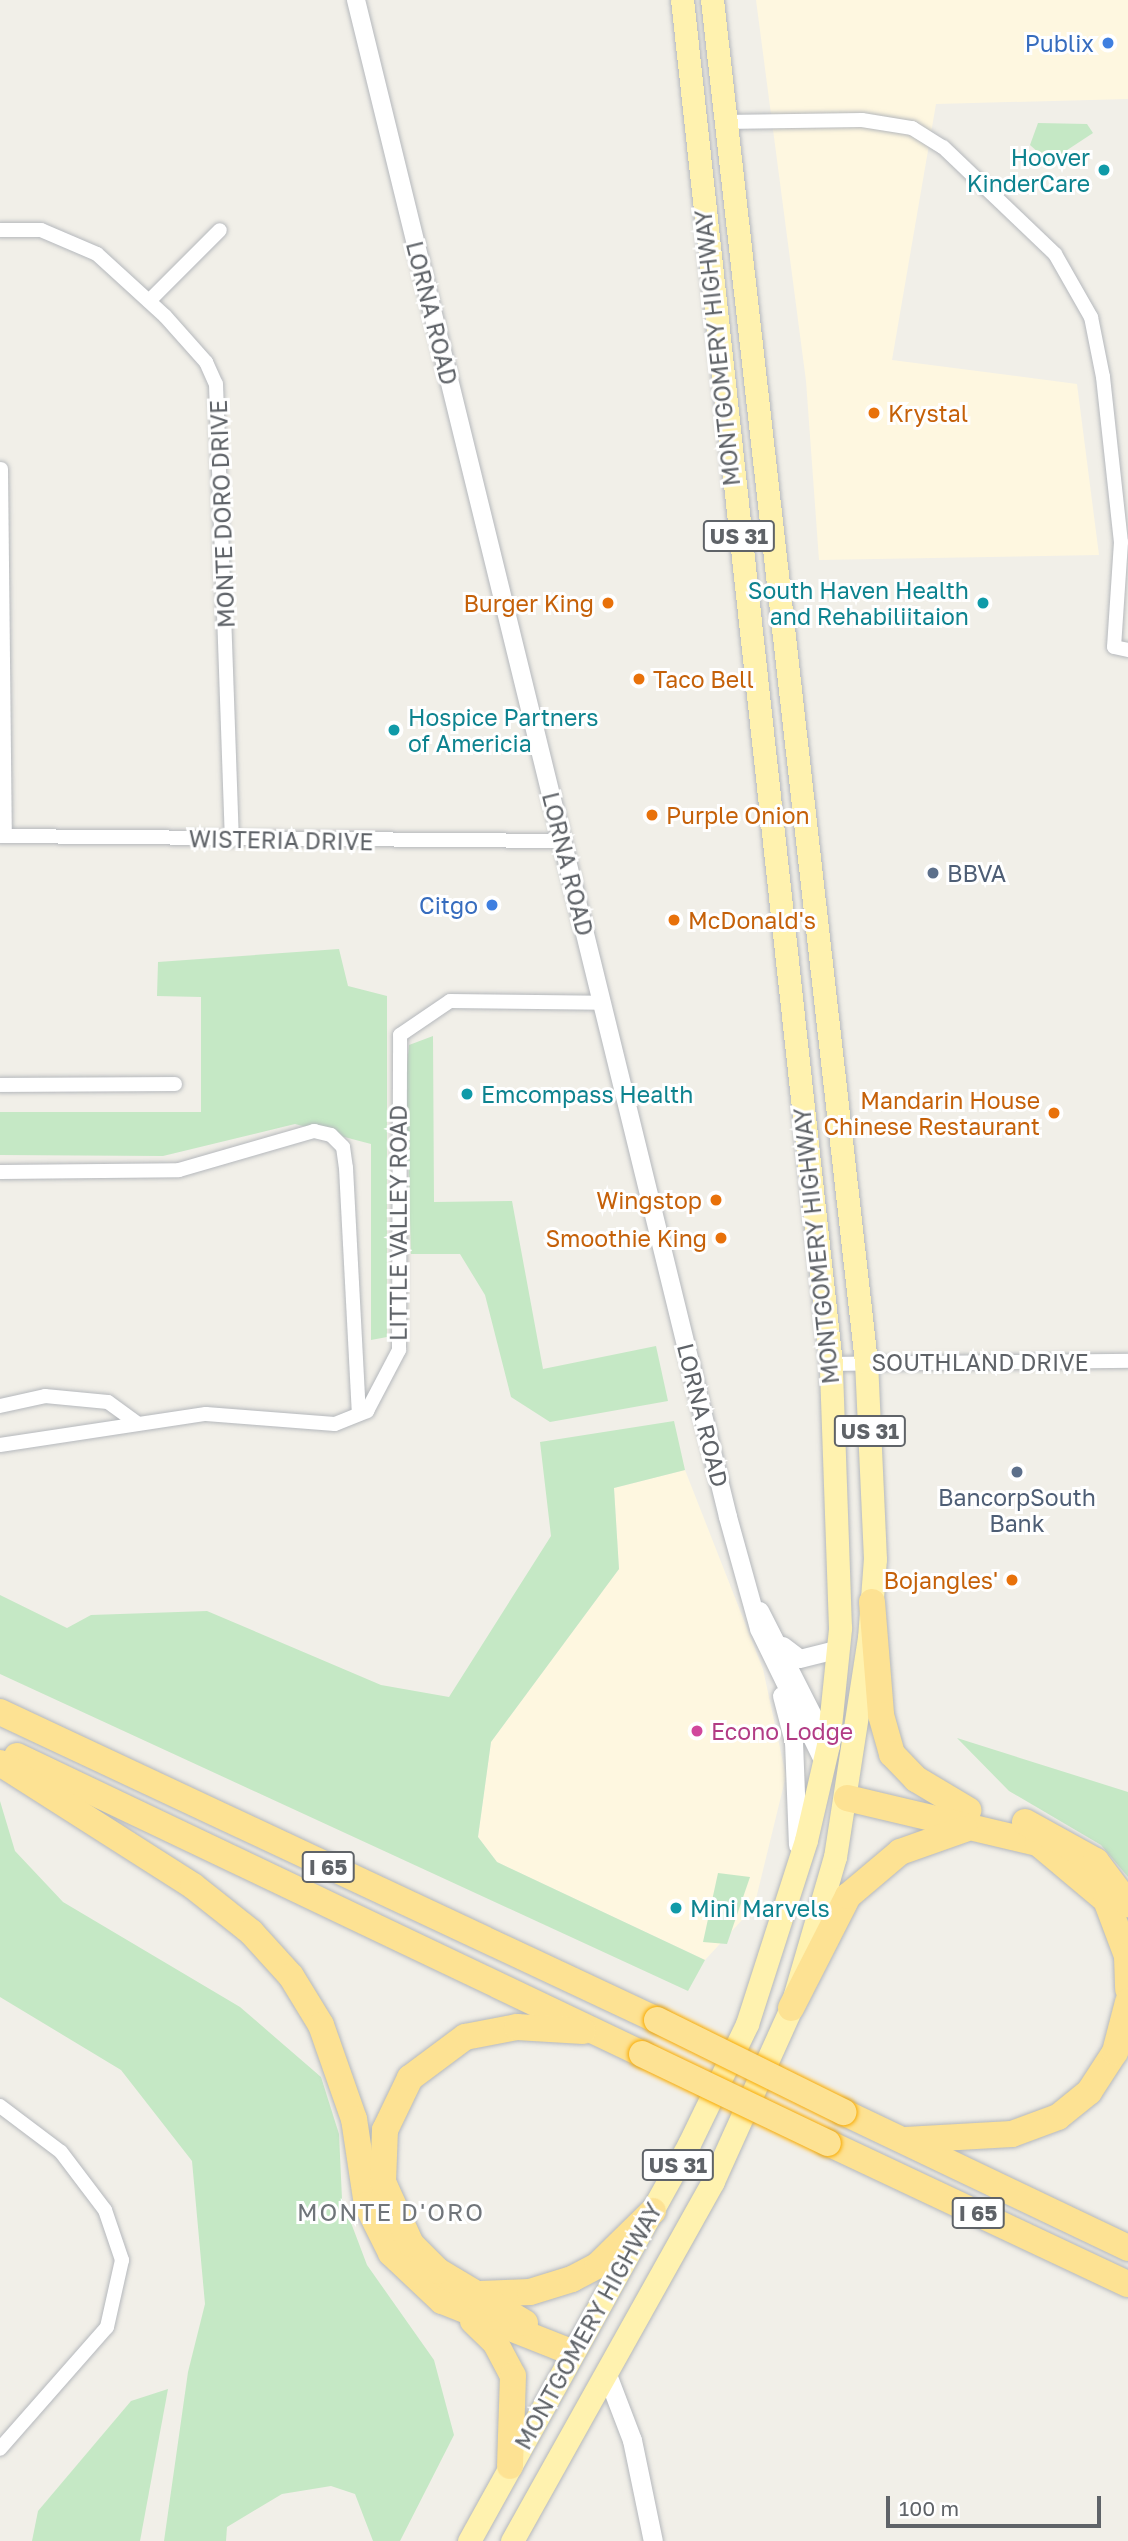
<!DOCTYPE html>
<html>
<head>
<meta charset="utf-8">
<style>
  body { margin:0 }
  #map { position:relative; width:1128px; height:2541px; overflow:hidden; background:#f1efe8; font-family:"Golos Text",sans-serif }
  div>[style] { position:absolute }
  .commercial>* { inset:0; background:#fef7e0 }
  .green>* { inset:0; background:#c5e8c5 }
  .roads { filter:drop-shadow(0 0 2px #b5b8bc) drop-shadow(0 0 2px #b5b8bc) }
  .minor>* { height:14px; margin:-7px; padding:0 7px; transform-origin:7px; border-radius:7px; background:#fff }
  .tertiary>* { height:18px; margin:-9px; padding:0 9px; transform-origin:9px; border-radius:9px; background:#fff }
  .secondary>* { height:19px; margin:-9.5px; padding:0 9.5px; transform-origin:9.5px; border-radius:9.5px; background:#fff }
  .primary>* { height:23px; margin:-11.5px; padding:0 11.5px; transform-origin:11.5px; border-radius:11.5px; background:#fff2af }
  .motorway>* { height:26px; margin:-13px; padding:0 13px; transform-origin:13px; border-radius:13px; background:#fde293 }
  .bridges { filter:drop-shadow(0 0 2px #f9ab00) drop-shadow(0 0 2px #f9ab00) }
  .motorway-bridge>* { height:26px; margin:-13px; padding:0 13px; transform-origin:13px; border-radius:13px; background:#fde293 }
  .dots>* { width:19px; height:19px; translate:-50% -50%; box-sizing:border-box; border:4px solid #fff; border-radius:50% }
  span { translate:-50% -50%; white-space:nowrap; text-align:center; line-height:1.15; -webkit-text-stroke:6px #fff; paint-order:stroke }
  .shield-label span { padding:2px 5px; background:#fff; border:2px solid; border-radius:5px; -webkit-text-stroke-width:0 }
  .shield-label { font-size:21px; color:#5f6368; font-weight:700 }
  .shop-label { font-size:23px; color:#366cbe }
  .right { translate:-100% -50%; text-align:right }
  .culture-label { font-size:23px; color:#0d838f }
  .left { translate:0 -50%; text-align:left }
  .street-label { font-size:23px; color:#5f6368 }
  .food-label { font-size:23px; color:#c56008 }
  .service-label { font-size:23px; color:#4e5e75 }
  .hotel-label { font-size:23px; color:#b23c85 }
  .neighbourhood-label { font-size:24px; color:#70757a; letter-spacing:2px }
  .scale { position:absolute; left:886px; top:2496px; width:215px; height:32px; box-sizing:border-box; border:4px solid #5f6368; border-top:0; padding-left:9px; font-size:21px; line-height:24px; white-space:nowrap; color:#5f6368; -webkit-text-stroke:5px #fff; paint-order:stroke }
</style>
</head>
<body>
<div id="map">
  <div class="commercial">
    <div style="clip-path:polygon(756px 0,1128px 0,1128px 99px,936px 104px,892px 360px,1077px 384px,1099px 555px,819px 560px,806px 381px)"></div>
    <div style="clip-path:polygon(685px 1470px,763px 1669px,786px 1776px,754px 1907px,705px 1960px,497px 1862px,478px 1837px,491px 1742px,619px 1569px,614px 1488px)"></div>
  </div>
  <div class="green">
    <div style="clip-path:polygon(1038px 123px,1087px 124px,1093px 133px,1049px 162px,1030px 145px)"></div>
    <div style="clip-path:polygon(339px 949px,348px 986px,387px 996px,387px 1337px,371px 1340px,371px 1144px,295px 1124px,163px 1156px,0 1155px,0 1112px,201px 1112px,201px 997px,157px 996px,158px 962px)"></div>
    <div style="clip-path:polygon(433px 1036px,434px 1202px,512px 1201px,543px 1369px,656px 1346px,668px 1401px,550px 1422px,511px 1397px,485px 1295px,460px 1254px,411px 1254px,406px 1075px,409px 1045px)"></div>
    <div style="clip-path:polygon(674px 1421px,685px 1470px,614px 1488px,619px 1569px,491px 1742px,478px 1837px,497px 1862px,705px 1960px,688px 1991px,0 1674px,0 1595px,67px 1628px,91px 1615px,207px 1611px,381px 1685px,449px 1697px,551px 1536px,540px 1442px)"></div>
    <div style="clip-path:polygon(957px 1738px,1128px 1792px,1128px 1877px,1101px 1845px,1009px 1791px)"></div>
    <div style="clip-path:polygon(0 1801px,15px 1851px,63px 1902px,240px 2007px,321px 2077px,339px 2134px,342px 2199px,367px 2265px,434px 2360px,454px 2435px,400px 2541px,373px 2541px,355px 2494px,331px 2486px,282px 2494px,227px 2527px,226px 2541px,164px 2541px,188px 2372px,205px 2304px,192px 2161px,121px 2070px,0 1997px)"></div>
    <div style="clip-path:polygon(718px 1873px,750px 1877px,727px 1944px,703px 1942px)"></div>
    <div style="clip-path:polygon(168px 2389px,140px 2541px,32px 2541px,38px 2511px,131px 2401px)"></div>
  </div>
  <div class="roads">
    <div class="minor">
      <div style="left:724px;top:122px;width:138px;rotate:-0.8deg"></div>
      <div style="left:862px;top:120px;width:51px;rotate:9.1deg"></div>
      <div style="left:912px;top:128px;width:36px;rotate:32deg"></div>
      <div style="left:943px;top:147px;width:155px;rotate:43.7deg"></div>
      <div style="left:1055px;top:254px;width:73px;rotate:60.3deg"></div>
      <div style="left:1091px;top:317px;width:61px;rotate:78.7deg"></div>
      <div style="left:1103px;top:377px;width:166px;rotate:83.8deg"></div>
      <div style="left:1121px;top:542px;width:105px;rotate:93.8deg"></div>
      <div style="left:1114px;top:647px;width:14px;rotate:12deg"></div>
      <div style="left:0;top:230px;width:41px"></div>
      <div style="left:41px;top:230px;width:61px;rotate:23.2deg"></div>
      <div style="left:97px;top:254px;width:92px;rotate:42.4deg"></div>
      <div style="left:165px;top:316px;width:62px;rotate:48.3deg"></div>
      <div style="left:206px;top:362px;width:24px;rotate:66deg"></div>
      <div style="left:216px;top:384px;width:456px;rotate:88deg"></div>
      <div style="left:149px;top:301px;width:100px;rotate:-45deg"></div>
      <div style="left:1px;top:469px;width:367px;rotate:89.4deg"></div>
      <div style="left:0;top:836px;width:562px;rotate:0.51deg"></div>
      <div style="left:0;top:1085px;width:175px;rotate:-0.3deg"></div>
      <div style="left:0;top:1172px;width:179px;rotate:-0.6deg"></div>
      <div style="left:179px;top:1170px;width:141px;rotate:-16.1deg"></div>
      <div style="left:314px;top:1131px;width:17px;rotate:13deg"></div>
      <div style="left:331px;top:1135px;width:17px;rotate:45deg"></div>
      <div style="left:343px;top:1147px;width:21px;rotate:82deg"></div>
      <div style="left:346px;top:1168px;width:246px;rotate:87deg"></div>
      <div style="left:831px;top:1364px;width:297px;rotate:-0.6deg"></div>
      <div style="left:0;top:1406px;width:46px;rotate:-12.5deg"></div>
      <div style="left:45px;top:1396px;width:63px;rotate:5.4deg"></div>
      <div style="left:108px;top:1402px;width:36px;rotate:36deg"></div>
      <div style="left:0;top:1445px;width:208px;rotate:-8.6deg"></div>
      <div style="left:206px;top:1414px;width:129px;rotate:4.4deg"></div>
      <div style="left:335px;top:1424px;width:35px;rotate:-22deg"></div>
      <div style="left:367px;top:1411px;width:69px;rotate:-62.3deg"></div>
      <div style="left:399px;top:1350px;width:315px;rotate:-89.8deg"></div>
      <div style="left:400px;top:1035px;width:60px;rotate:-34.2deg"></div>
      <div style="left:450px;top:1001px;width:153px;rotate:0.7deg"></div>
      <div style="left:0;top:2106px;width:76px;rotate:37deg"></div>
      <div style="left:61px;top:2152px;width:73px;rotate:52.8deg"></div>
      <div style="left:105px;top:2210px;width:53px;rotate:71.2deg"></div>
      <div style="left:122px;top:2260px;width:69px;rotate:102.6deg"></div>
      <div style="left:107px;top:2327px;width:162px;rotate:131.3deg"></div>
    </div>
    <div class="tertiary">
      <div style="left:356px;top:0;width:1562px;rotate:76.22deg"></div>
      <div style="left:728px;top:1517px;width:116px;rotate:74.5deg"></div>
      <div style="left:759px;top:1629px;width:148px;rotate:64deg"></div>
      <div style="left:760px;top:1611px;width:150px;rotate:63.1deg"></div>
      <div style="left:783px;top:1646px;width:21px;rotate:37deg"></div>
      <div style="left:800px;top:1659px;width:37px;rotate:-14deg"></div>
      <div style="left:782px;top:1696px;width:48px;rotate:75.4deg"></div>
      <div style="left:794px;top:1742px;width:103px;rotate:87.8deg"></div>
    </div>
    <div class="secondary">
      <div style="left:606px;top:2372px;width:73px;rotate:69.1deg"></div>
      <div style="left:632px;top:2440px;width:103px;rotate:78.3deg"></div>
    </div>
    <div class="primary">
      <div style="left:469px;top:2541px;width:454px;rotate:-61deg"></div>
      <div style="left:689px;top:2144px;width:133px;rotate:-64.2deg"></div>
      <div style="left:747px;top:2024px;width:193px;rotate:-72.2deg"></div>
      <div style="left:806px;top:1840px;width:98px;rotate:-77deg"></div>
      <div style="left:828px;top:1745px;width:118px;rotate:-84.1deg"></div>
      <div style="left:840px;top:1628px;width:264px;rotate:-92deg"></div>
      <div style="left:831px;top:1364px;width:1372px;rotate:-96.23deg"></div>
      <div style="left:512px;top:2541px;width:412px;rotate:-60.8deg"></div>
      <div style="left:713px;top:2181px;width:190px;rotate:-65.7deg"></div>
      <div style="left:791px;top:2008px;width:157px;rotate:-73.8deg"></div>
      <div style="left:835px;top:1857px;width:222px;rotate:-81.2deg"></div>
      <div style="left:869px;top:1638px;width:79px;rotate:-85.7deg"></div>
      <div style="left:875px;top:1559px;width:197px;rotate:-92.6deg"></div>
      <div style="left:866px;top:1362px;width:1371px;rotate:-96.45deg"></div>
    </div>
    <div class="motorway">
      <div style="left:872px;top:1602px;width:113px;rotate:85.4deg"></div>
      <div style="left:881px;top:1715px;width:41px;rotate:74.2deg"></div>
      <div style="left:892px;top:1754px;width:35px;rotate:46deg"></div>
      <div style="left:916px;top:1779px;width:61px;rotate:30.8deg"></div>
      <div style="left:0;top:1712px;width:726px;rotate:25.12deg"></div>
      <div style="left:17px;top:1756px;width:692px;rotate:25.49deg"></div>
      <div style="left:0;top:1763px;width:229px;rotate:32.5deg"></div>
      <div style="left:193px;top:1886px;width:74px;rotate:38.4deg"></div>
      <div style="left:251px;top:1932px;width:59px;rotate:47.7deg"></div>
      <div style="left:291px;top:1976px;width:57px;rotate:58.5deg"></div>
      <div style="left:321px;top:2025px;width:100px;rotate:70.7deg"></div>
      <div style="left:354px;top:2119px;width:87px;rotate:81.4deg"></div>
      <div style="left:367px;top:2205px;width:54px;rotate:63.4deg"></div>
      <div style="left:391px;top:2253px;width:70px;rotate:43.3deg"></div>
      <div style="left:442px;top:2301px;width:139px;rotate:21.6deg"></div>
      <div style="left:847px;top:1798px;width:196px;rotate:13.3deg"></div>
      <div style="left:1038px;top:1843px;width:89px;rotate:40deg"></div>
      <div style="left:1106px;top:1900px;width:60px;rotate:69.4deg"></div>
      <div style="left:1127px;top:1956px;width:33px;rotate:88deg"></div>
      <div style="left:1025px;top:1822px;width:81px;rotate:28.8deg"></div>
      <div style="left:1096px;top:1861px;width:54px;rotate:53.3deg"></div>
      <div style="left:791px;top:2008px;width:126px;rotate:-63deg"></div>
      <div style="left:848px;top:1896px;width:68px;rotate:-40.2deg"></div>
      <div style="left:900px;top:1852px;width:69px;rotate:-19.5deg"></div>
      <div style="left:843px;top:2112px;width:316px;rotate:25.5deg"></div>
      <div style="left:905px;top:2140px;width:107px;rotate:-3.2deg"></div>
      <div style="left:1012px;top:2134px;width:49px;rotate:-20.3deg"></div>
      <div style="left:1058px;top:2117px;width:40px;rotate:-39deg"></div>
      <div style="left:1089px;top:2092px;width:48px;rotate:-57deg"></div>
      <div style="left:1115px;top:2052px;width:52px;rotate:-75.4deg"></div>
      <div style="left:828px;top:2143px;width:331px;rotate:25.2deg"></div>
      <div style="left:480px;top:2294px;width:50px;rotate:-2.3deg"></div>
      <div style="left:530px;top:2292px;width:44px;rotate:-17.2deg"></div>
      <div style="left:572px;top:2279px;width:30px;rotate:-28deg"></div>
      <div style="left:598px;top:2265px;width:77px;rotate:-44.5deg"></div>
      <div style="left:473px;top:2321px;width:30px;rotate:44deg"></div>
      <div style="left:495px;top:2342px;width:38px;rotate:62deg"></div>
      <div style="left:513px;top:2376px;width:90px;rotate:91.9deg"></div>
      <div style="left:525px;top:2323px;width:101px;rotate:-149.1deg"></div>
      <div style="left:438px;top:2271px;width:38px;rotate:-135deg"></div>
      <div style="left:411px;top:2244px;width:68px;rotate:-114.3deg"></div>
      <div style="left:383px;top:2182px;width:52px;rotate:-87.8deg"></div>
      <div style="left:385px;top:2130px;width:58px;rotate:-64.3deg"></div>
      <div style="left:410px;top:2078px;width:69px;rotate:-36.7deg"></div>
      <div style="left:465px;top:2037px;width:53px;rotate:-10.9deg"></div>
      <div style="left:517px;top:2027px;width:66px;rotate:3.5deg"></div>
    </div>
  </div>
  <div class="bridges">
    <div class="motorway-bridge">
      <div style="left:657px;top:2020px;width:208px;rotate:26.3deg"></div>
      <div style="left:642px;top:2054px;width:206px;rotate:25.6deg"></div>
    </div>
  </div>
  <div class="dots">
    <div style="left:1108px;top:43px;background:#3f7fe0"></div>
    <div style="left:1104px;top:170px;background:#0f9aa8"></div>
    <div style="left:874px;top:413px;background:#e8710a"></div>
    <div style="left:608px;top:603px;background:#e8710a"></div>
    <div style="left:983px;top:603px;background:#0f9aa8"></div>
    <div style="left:639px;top:679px;background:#e8710a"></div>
    <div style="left:394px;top:730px;background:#0f9aa8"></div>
    <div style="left:652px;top:815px;background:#e8710a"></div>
    <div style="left:933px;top:873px;background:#5c6f8a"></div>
    <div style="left:492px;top:905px;background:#3f7fe0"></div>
    <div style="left:674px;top:920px;background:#e8710a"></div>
    <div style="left:467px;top:1094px;background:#0f9aa8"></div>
    <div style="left:1054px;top:1113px;background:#e8710a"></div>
    <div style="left:716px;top:1200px;background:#e8710a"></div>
    <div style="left:721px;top:1238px;background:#e8710a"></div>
    <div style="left:1017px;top:1472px;background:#5c6f8a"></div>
    <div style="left:1012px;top:1580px;background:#e8710a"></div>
    <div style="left:697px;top:1731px;background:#d1479c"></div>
    <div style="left:676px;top:1908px;background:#0f9aa8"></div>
  </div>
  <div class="shield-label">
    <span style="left:739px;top:536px">US 31</span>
    <span style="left:870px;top:1431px">US 31</span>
    <span style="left:328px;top:1867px">I 65</span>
    <span style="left:678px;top:2165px">US 31</span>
    <span style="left:978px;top:2213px">I 65</span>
  </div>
  <div class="shop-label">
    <span class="right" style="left:1094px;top:43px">Publix</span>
    <span class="right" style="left:478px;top:905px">Citgo</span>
  </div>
  <div class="culture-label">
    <span class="right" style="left:1090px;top:170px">Hoover<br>KinderCare</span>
    <span class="right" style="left:969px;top:603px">South Haven Health<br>and Rehabiliitaion</span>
    <span class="left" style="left:408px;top:730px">Hospice Partners<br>of Americia</span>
    <span class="left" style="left:481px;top:1094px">Emcompass Health</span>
    <span class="left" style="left:690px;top:1908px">Mini Marvels</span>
  </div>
  <div class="street-label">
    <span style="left:432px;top:313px;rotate:76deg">LORNA ROAD</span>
    <span style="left:717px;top:348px;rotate:-96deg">MONTGOMERY HIGHWAY</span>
    <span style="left:222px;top:514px;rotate:-92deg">MONTE DORO DRIVE</span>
    <span style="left:281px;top:840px;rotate:1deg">WISTERIA DRIVE</span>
    <span style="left:568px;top:864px;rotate:76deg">LORNA ROAD</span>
    <span style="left:398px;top:1223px;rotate:-90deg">LITTLE VALLEY ROAD</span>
    <span style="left:816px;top:1246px;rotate:-96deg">MONTGOMERY HIGHWAY</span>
    <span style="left:980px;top:1362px">SOUTHLAND DRIVE</span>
    <span style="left:703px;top:1415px;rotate:76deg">LORNA ROAD</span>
    <span style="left:588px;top:2326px;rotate:-61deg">MONTGOMERY HIGHWAY</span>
  </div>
  <div class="food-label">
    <span class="left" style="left:888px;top:413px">Krystal</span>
    <span class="right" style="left:594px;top:603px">Burger King</span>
    <span class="left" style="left:653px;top:679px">Taco Bell</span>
    <span class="left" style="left:666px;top:815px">Purple Onion</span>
    <span class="left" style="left:688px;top:920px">McDonald's</span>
    <span class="right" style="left:1040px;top:1113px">Mandarin House<br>Chinese Restaurant</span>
    <span class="right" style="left:702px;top:1200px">Wingstop</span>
    <span class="right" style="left:707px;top:1238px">Smoothie King</span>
    <span class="right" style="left:998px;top:1580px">Bojangles'</span>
  </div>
  <div class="service-label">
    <span class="left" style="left:947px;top:873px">BBVA</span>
    <span style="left:1017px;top:1510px">BancorpSouth<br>Bank</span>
  </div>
  <div class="hotel-label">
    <span class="left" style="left:711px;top:1731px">Econo Lodge</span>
  </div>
  <div class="neighbourhood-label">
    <span style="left:391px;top:2212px">MONTE D'ORO</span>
  </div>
  <div class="scale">100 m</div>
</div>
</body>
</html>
